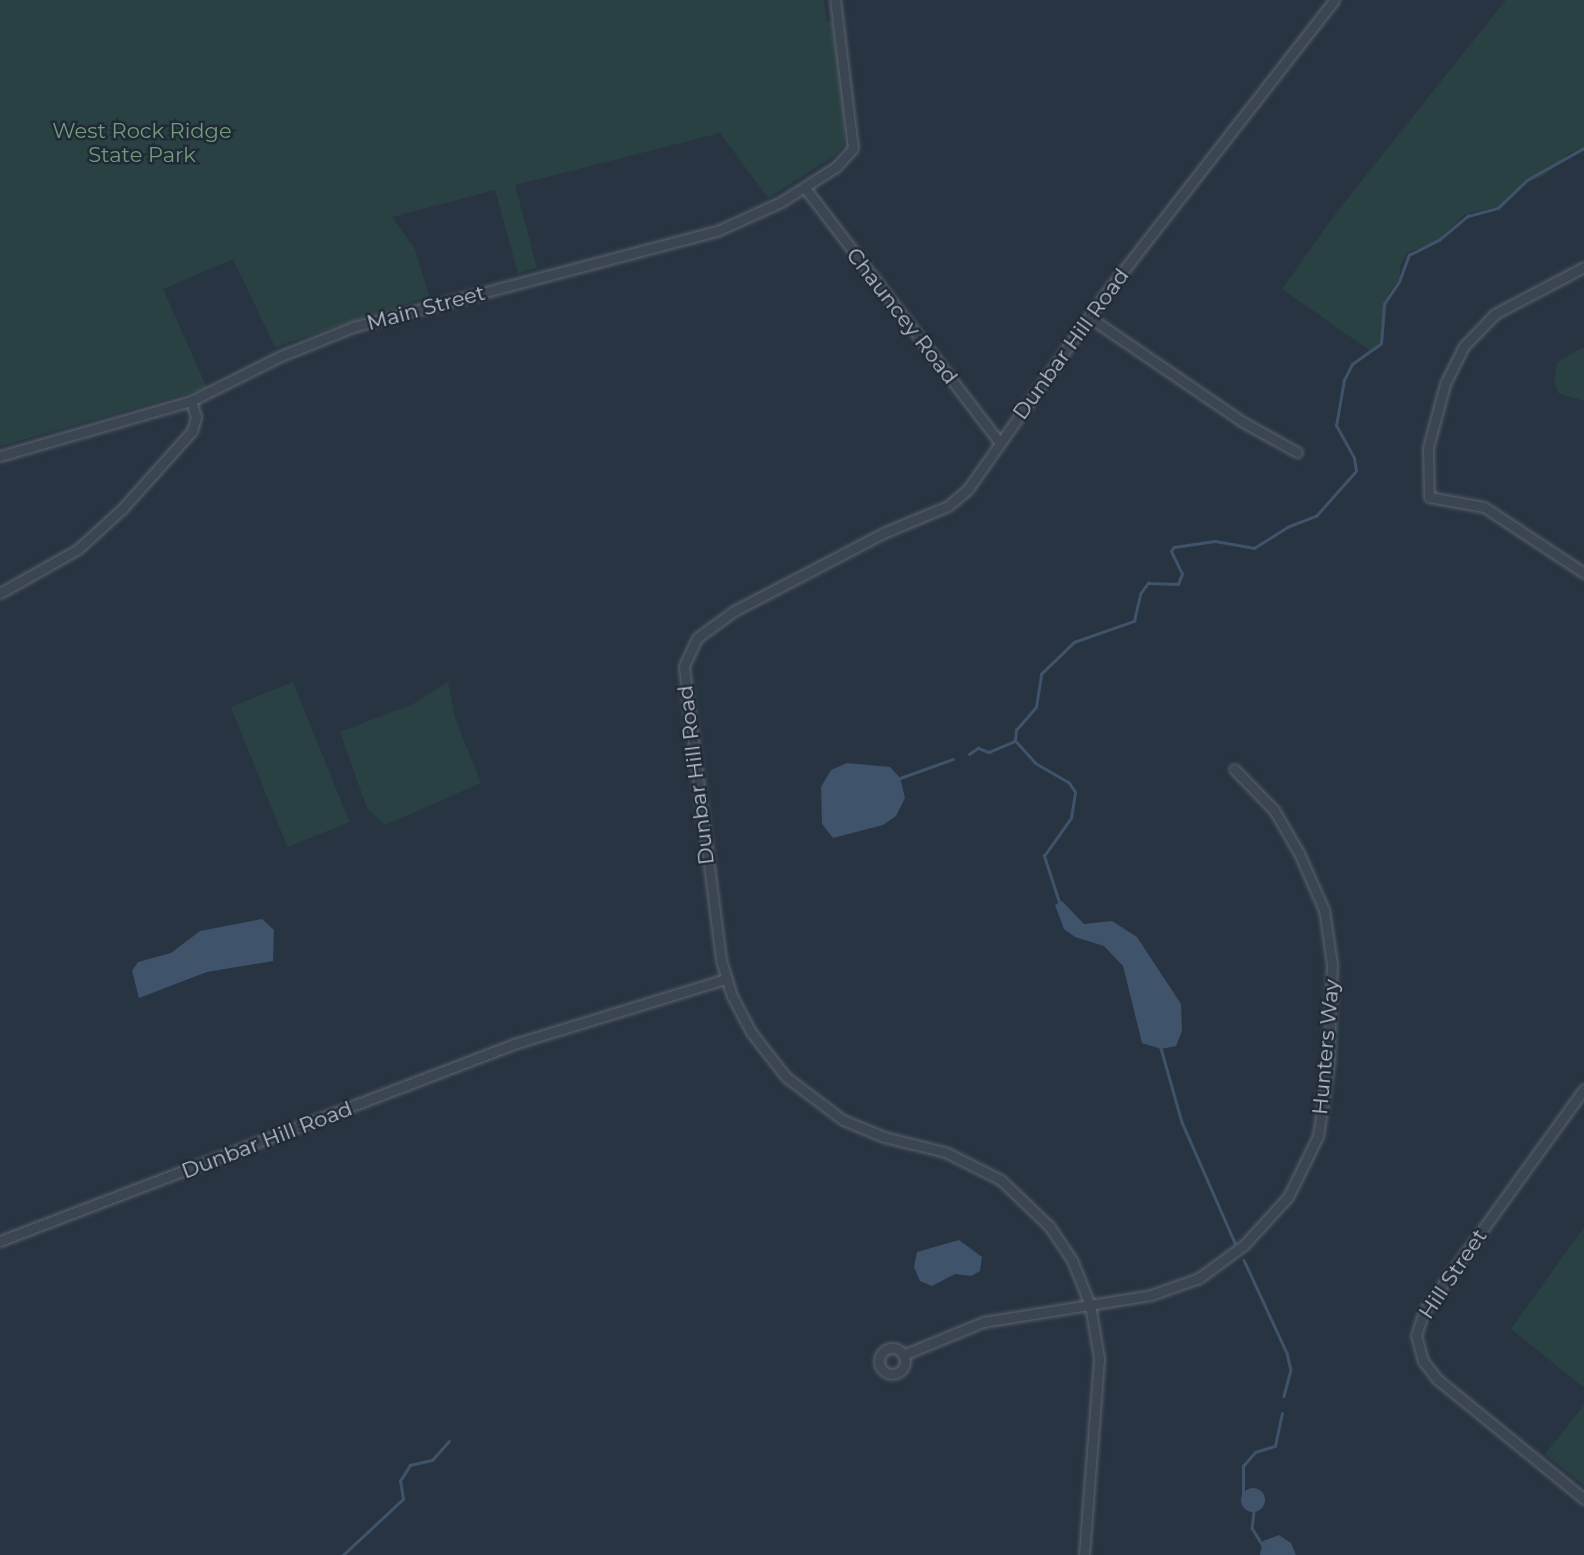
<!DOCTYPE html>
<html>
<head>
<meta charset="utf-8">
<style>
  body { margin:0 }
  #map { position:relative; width:1584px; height:1555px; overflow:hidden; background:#283442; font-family:Montserrat,sans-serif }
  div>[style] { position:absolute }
  .green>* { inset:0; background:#2a4143; transform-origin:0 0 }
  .water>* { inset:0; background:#3f536a }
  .round { border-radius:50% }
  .stream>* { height:2.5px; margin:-1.25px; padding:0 1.25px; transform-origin:1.25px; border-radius:1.25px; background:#3f536a }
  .roads { filter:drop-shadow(0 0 2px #5b646f) drop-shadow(0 0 2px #5b646f) }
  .minor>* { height:9px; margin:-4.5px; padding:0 4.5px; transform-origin:4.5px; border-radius:4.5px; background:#3c4652 }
  .minor>.ring { margin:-4.5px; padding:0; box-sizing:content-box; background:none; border:9px solid #3c4652; border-radius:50% }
  span { translate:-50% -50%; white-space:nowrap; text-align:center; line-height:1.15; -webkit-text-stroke:5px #212b37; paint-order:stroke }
  .park-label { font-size:21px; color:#729c79 }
  .street-label { font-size:21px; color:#bac1cc }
</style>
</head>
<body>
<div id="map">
  <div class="green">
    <div style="clip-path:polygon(0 0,824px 0,827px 22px,832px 21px,844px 104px,844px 145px,834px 156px,768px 198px,720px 133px,515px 185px,537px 268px,518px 273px,495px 190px,392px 217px,415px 249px,429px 296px,275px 347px,233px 259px,163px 289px,207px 388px,0 446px)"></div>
    <div style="clip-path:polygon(1506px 0,1584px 0,1584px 148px,1571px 152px,1542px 177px,1527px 181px,1502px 206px,1465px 214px,1436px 242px,1407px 253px,1400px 266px,1400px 279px,1388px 294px,1383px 342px,1372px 352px,1282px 289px,1336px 213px)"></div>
    <div style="clip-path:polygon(1584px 347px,1584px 401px,1558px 393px,1554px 378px,1557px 362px)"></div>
    <div style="left:293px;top:682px;width:151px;height:67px;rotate:68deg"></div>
    <div style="clip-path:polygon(448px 682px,455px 718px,481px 783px,385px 825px,367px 808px,340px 732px,413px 704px)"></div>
    <div style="clip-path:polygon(1584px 1227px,1584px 1388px,1511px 1329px)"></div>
    <div style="clip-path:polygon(1584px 1405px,1584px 1485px,1545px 1454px)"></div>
  </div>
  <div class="water">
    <div style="clip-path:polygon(847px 763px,890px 767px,900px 778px,905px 798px,896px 816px,883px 825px,833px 838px,822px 824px,821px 787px,831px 770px)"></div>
    <div style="clip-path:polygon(1062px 901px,1084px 924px,1112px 921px,1137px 937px,1181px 1004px,1182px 1031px,1176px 1046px,1161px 1049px,1142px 1043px,1123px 966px,1104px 946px,1075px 937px,1064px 929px,1055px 905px)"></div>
    <div style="clip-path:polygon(262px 919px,274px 930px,273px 961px,207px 972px,139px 998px,132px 971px,138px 962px,171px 953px,200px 931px)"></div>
    <div style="clip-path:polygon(959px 1240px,982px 1257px,980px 1271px,971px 1276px,955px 1274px,932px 1286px,920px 1281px,914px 1267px,917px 1252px)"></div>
    <div class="round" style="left:1241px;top:1488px;width:24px;height:24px"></div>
    <div style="clip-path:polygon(1279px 1535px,1291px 1543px,1296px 1555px,1260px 1555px,1263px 1541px)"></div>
  </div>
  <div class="stream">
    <div style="left:969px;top:754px;width:11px;rotate:-34deg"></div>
    <div style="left:978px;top:748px;width:12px;rotate:20deg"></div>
    <div style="left:989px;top:752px;width:28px;rotate:-23deg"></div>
    <div style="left:900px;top:778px;width:56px;rotate:-19.7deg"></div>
    <div style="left:1060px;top:905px;width:52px;rotate:-108.1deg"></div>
    <div style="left:1044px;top:856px;width:47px;rotate:-54.6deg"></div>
    <div style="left:1071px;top:818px;width:26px;rotate:-81deg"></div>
    <div style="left:1075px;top:792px;width:11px;rotate:-124deg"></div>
    <div style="left:1069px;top:783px;width:39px;rotate:-150deg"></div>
    <div style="left:1035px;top:763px;width:30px;rotate:-132deg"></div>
    <div style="left:1015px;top:741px;width:11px;rotate:-85deg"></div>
    <div style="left:1016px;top:730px;width:30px;rotate:-49deg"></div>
    <div style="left:1036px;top:707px;width:33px;rotate:-81deg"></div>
    <div style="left:1041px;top:674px;width:46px;rotate:-44.1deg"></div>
    <div style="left:1074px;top:642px;width:64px;rotate:-19.3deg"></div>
    <div style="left:1134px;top:621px;width:28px;rotate:-77deg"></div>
    <div style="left:1140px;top:594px;width:14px;rotate:-54deg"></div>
    <div style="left:1148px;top:583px;width:30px;rotate:2deg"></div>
    <div style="left:1178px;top:584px;width:11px;rotate:-68deg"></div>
    <div style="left:1182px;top:574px;width:25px;rotate:-116deg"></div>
    <div style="left:1171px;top:551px;width:5px;rotate:-53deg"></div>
    <div style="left:1174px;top:547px;width:41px;rotate:-8.3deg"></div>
    <div style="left:1215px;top:541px;width:40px;rotate:10deg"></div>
    <div style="left:1254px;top:548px;width:39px;rotate:-32deg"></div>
    <div style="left:1287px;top:527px;width:31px;rotate:-21deg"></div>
    <div style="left:1316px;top:516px;width:60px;rotate:-48.4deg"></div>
    <div style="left:1356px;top:471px;width:13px;rotate:-99deg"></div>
    <div style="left:1354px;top:458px;width:37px;rotate:-119deg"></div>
    <div style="left:1336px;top:426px;width:47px;rotate:-80.1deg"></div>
    <div style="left:1344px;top:380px;width:18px;rotate:-63deg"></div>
    <div style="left:1352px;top:364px;width:35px;rotate:-35deg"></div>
    <div style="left:1381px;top:344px;width:40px;rotate:-85.7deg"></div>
    <div style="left:1384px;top:304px;width:27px;rotate:-56deg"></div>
    <div style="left:1399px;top:282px;width:29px;rotate:-70deg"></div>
    <div style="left:1409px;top:255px;width:34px;rotate:-27deg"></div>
    <div style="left:1439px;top:240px;width:38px;rotate:-40deg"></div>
    <div style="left:1468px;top:216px;width:31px;rotate:-15deg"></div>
    <div style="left:1498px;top:208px;width:40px;rotate:-44deg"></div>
    <div style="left:1527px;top:180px;width:65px;rotate:-29.3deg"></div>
    <div style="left:1161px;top:1048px;width:77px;rotate:74.2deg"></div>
    <div style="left:1182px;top:1122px;width:132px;rotate:66.3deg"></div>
    <div style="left:1244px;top:1260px;width:102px;rotate:65.2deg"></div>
    <div style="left:1287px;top:1353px;width:17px;rotate:77deg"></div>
    <div style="left:1291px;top:1370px;width:27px;rotate:105deg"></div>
    <div style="left:1243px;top:1495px;width:29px;rotate:-90deg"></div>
    <div style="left:1243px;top:1466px;width:18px;rotate:-49deg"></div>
    <div style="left:1255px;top:1452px;width:21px;rotate:-17deg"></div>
    <div style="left:1275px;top:1446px;width:33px;rotate:-78deg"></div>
    <div style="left:1254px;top:1512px;width:16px;rotate:97deg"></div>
    <div style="left:1252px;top:1528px;width:22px;rotate:58deg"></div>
    <div style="left:343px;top:1555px;width:82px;rotate:-43deg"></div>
    <div style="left:403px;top:1499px;width:18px;rotate:-99deg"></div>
    <div style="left:400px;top:1481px;width:19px;rotate:-58deg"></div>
    <div style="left:410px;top:1465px;width:23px;rotate:-13deg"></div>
    <div style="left:432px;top:1460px;width:25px;rotate:-48deg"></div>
  </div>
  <div class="roads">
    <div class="minor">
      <div style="left:805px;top:188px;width:321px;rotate:52.6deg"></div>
      <div style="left:1584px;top:267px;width:101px;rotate:152.2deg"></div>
      <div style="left:1495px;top:314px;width:45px;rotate:134.1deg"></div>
      <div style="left:1464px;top:346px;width:42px;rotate:116.6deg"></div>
      <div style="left:1445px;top:384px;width:66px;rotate:104.9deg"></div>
      <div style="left:1428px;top:448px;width:49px;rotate:88.8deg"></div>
      <div style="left:1429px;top:497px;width:56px;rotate:10.3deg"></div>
      <div style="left:1484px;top:507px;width:120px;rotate:33.4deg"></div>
      <div style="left:1089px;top:317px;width:186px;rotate:34.3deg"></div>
      <div style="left:1243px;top:422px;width:62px;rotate:29.1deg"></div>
      <div style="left:0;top:456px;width:199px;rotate:-16.1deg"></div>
      <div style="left:191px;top:401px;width:101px;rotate:-26.6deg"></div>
      <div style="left:281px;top:356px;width:78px;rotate:-21.9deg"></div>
      <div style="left:353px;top:327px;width:376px;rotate:-14.8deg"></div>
      <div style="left:717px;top:231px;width:70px;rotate:-24.4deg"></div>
      <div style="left:781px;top:202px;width:65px;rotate:-32.5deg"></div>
      <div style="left:836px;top:167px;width:25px;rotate:-48deg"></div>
      <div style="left:853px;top:148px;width:149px;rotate:-96.9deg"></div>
      <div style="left:0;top:593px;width:90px;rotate:-29.4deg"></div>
      <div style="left:78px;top:549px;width:59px;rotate:-42.3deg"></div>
      <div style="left:122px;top:509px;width:105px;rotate:-48.1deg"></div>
      <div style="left:192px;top:431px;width:15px;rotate:-74deg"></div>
      <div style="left:196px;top:417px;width:17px;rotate:-107deg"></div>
      <div style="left:1584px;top:1089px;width:274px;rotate:125.8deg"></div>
      <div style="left:1424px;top:1311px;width:25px;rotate:108deg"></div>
      <div style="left:1416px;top:1335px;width:27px;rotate:75deg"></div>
      <div style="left:1423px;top:1361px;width:23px;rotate:52deg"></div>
      <div style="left:1437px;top:1379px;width:190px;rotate:39.2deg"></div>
      <div style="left:0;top:1241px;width:550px;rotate:-20.97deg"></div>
      <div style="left:514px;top:1044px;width:221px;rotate:-17.1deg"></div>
      <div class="ring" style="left:879px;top:1348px;width:17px;height:17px"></div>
      <div style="left:903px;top:1355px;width:87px;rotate:-22.4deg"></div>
      <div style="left:983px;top:1322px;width:170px;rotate:-9.1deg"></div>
      <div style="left:1151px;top:1295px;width:51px;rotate:-19.5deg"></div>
      <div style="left:1199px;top:1278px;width:56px;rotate:-36.3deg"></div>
      <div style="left:1244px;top:1245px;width:65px;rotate:-47.5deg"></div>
      <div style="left:1288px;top:1197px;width:68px;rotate:-63.8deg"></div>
      <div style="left:1318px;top:1136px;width:74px;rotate:-81.4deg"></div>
      <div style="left:1329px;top:1063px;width:99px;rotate:-88.3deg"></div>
      <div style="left:1332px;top:964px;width:55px;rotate:-98.4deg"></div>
      <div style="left:1324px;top:910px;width:62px;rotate:-113.7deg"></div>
      <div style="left:1299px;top:853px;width:50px;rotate:-120.2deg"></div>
      <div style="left:1274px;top:810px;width:57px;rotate:-134.3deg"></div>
      <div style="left:1084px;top:1555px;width:198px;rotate:-85.6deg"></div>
      <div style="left:1099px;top:1358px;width:54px;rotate:-99.6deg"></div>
      <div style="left:1090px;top:1305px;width:48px;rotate:-111.8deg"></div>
      <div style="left:1072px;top:1260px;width:40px;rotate:-124deg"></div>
      <div style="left:1050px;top:1227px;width:68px;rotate:-136.2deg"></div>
      <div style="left:1001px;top:1180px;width:63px;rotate:-153.4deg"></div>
      <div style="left:945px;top:1152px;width:63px;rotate:-166.2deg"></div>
      <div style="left:884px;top:1137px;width:44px;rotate:-157.5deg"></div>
      <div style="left:843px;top:1120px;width:71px;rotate:-143deg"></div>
      <div style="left:786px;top:1077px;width:57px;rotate:-127.9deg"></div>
      <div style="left:751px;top:1032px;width:41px;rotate:-117.8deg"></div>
      <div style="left:732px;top:996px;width:38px;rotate:-107deg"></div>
      <div style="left:721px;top:960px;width:296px;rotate:-97.2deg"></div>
      <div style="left:684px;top:666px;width:31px;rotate:-65deg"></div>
      <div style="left:697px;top:638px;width:46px;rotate:-36.1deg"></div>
      <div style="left:734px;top:611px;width:168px;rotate:-27.6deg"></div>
      <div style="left:883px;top:533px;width:70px;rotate:-22.6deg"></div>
      <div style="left:948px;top:506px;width:26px;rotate:-40deg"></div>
      <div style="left:968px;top:489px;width:235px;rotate:-54.9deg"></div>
      <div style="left:1103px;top:297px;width:376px;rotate:-52.1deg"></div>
    </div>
  </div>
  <div class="park-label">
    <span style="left:142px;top:143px">West Rock Ridge<br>State Park</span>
  </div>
  <div class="street-label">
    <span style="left:426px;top:308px;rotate:-15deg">Main Street</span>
    <span style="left:902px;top:316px;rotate:52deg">Chauncey Road</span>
    <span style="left:1071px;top:344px;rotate:-54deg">Dunbar Hill Road</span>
    <span style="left:696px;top:775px;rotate:-97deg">Dunbar Hill Road</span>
    <span style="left:1326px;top:1047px;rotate:-85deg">Hunters Way</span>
    <span style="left:267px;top:1140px;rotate:-21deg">Dunbar Hill Road</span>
    <span style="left:1453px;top:1274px;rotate:-56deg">Hill Street</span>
  </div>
</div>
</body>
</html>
